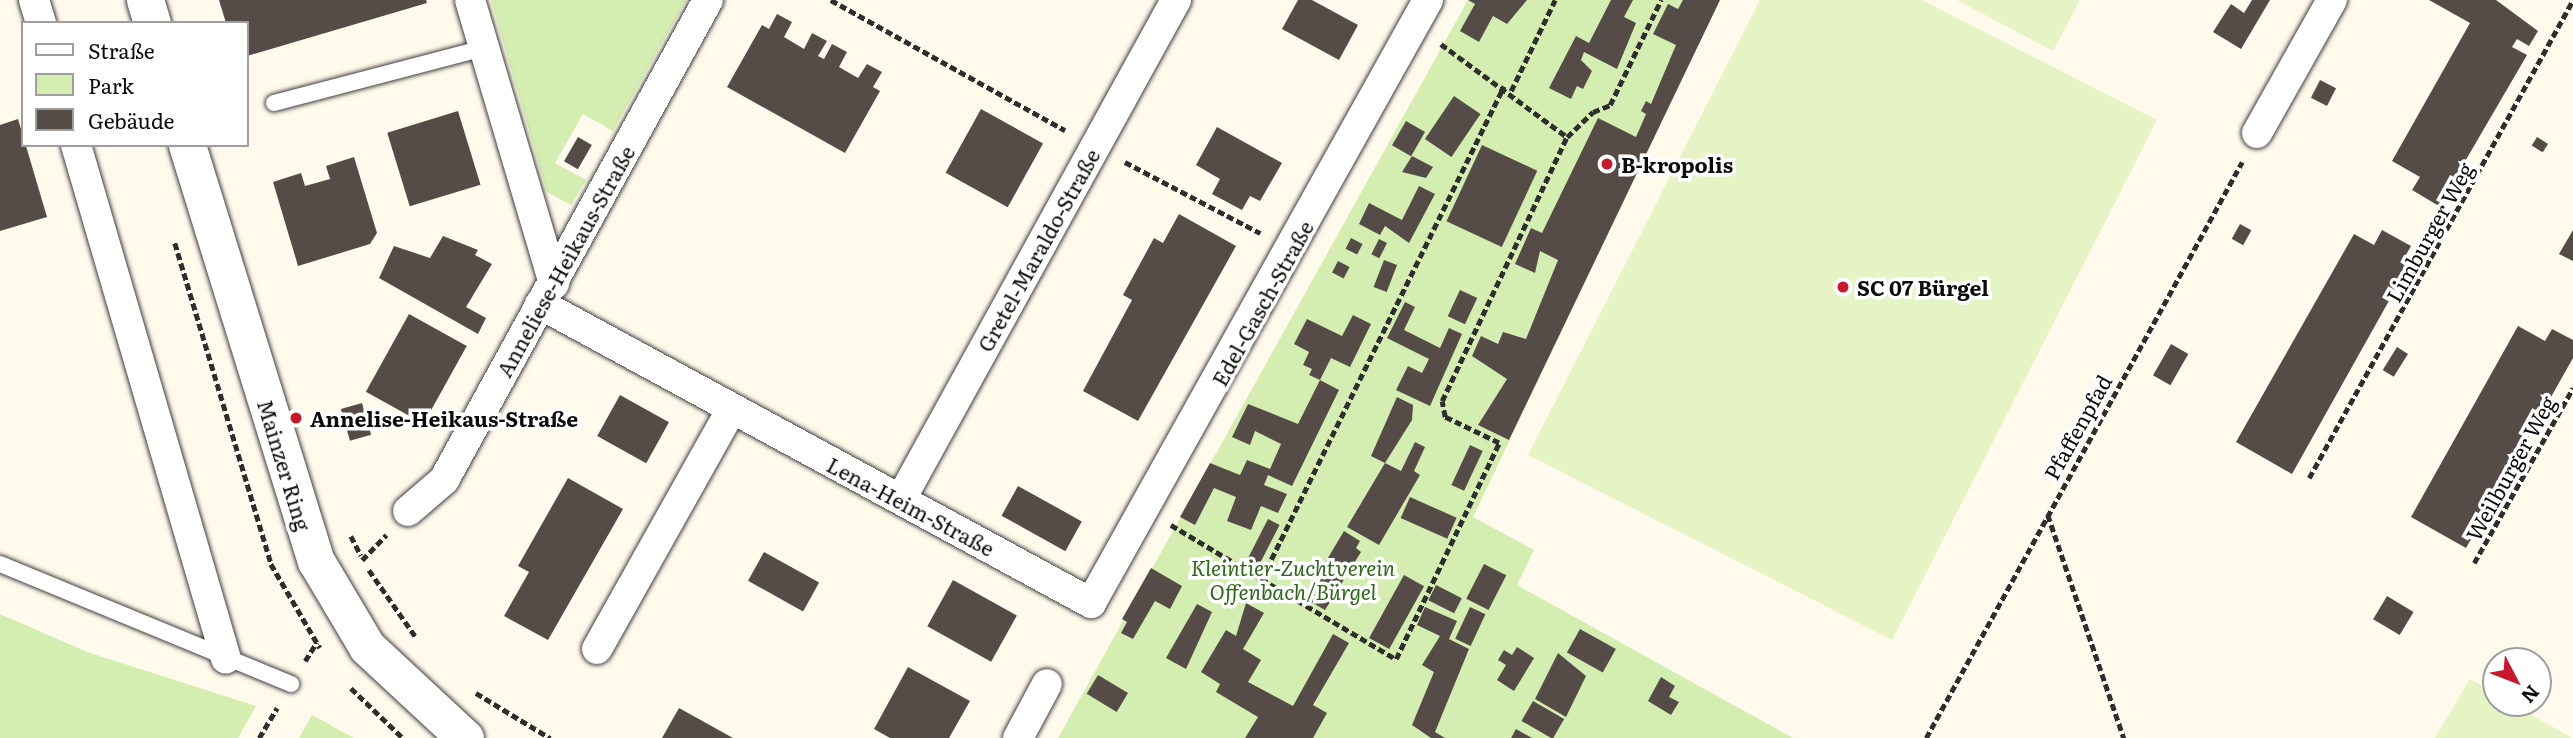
<!DOCTYPE html>
<html>
<head>
<meta charset="utf-8">
<style>
  body { margin:0 }
  #map { position:relative; width:2573px; height:738px; overflow:hidden; background:#fffaeb; font-family:Literata,serif }
  div>[style] { position:absolute }
  .green>* { inset:0; background:#d4edb1 }
  .pitch>* { inset:0; background:#e6f3c4 }
  .building>* { inset:0; background:#564c47; transform-origin:0 0 }
  .path>* { height:4.5px; margin-top:-2.25px; transform-origin:0; background:repeating-linear-gradient(90deg,#2e2e2e 0 7px,transparent 0 10.5px) }
  .roads { filter:drop-shadow(0 0 2px #3f3f3f) drop-shadow(0 0 2px #3f3f3f) }
  .service>* { height:16px; margin:-8px; padding:0 8px; transform-origin:8px; border-radius:8px; background:#fff }
  .minor>* { height:30px; margin:-15px; padding:0 15px; transform-origin:15px; border-radius:15px; background:#fff }
  .tertiary>* { height:37px; margin:-18.5px; padding:0 18.5px; transform-origin:18.5px; border-radius:18.5px; background:#fff }
  .dots>* { width:19px; height:19px; translate:-50% -50%; box-sizing:border-box; border:4px solid #fff; border-radius:50% }
  span { translate:-50% -50%; white-space:nowrap; text-align:center; line-height:1.15; -webkit-text-stroke:7px #fff; paint-order:stroke }
  .poi-label { font-size:21px; color:#0c0c0c; font-weight:700 }
  .left { translate:0 -50%; text-align:left }
  .street-label { font-size:21px; color:#0c0c0c }
  .park-label { font-size:21px; color:#2d6917; font-style:italic }
  .legend { position:absolute; left:21px; top:21px; width:228px; height:126px; box-sizing:border-box; background:#fff; border:2px solid #9e9e9e; margin:0; padding:9px 12px; list-style:none; font-size:21px; color:#0c0c0c }
  .legend li { display:flex; align-items:center; gap:14px; height:35px }
  .legend b { width:35px; border:2px solid #9e9e9e }
  .north { position:absolute; left:2482px; top:647px; width:70px; height:70px; box-sizing:border-box; background:#fff; border:2px solid #9e9e9e; border-radius:50%; rotate:132deg; font-size:19px; font-weight:700; line-height:28px; text-align:center; color:#0c0c0c }
  .north::after { content:''; display:block; margin:auto; width:24px; height:32px; background:#c8182b; clip-path:polygon(50% 0,100% 100%,50% 72%,0 100%) }
</style>
</head>
<body>
<div id="map">
  <div class="green">
    <div style="clip-path:polygon(491px 0,686px 0,613px 131px,583px 114px,555px 163px,586px 180px,571px 205px,547px 192px)"></div>
    <div style="clip-path:polygon(1468px 0,1720px 0,1473px 517px,1534px 550px,1517px 585px,1793px 738px,1058px 738px)"></div>
    <div style="clip-path:polygon(0 614px,87px 652px,256px 706px,238px 738px,0 738px)"></div>
    <div style="clip-path:polygon(312px 715px,354px 738px,299px 738px)"></div>
  </div>
  <div class="pitch">
    <div style="clip-path:polygon(1760px 0,1922px 0,2157px 120px,1892px 640px,1528px 455px)"></div>
    <div style="clip-path:polygon(1957px 0,2080px 0,2053px 51px)"></div>
    <div style="clip-path:polygon(2470px 679px,2496px 694px,2496px 703px,2511px 703px,2572px 738px,2435px 738px)"></div>
  </div>
  <div class="building">
    <div style="clip-path:polygon(219px 0,426px 0,427px 3px,247px 56px,247px 23px,226px 23px)"></div>
    <div style="clip-path:polygon(1298px 0,1312px 0,1358px 25px,1339px 60px,1282px 29px)"></div>
    <div style="clip-path:polygon(1468px 0,1527px 0,1507px 24px,1493px 16px,1479px 42px,1460px 31px,1475px 4px)"></div>
    <div style="clip-path:polygon(1611px 0,1633px 0,1624px 17px,1636px 23px,1617px 69px,1584px 52px,1581px 60px,1592px 71px,1583px 89px,1577px 86px,1571px 99px,1549px 88px,1576px 36px,1589px 43px)"></div>
    <div style="clip-path:polygon(1683px 0,1720px 0,1509px 440px,1478px 425px,1507px 379px,1472px 356px,1481px 336px,1498px 344px,1503px 332px,1526px 339px,1558px 260px,1540px 251px,1535px 273px,1515px 264px,1531px 228px,1542px 233px,1598px 118px,1636px 137px,1646px 114px,1641px 111px,1646px 101px,1651px 104px,1676px 45px,1653px 34px,1668px 4px,1678px 9px)"></div>
    <div style="clip-path:polygon(2252px 0,2270px 0,2241px 49px,2213px 32px,2231px 4px,2244px 13px)"></div>
    <div style="clip-path:polygon(2429px 0,2496px 0,2538px 31px,2529px 46px,2517px 39px,2512px 47px,2527px 55px,2439px 206px,2412px 190px,2420px 177px,2392px 161px,2470px 23px)"></div>
    <div style="clip-path:polygon(777px 14px,792px 22px,784px 37px,804px 49px,812px 33px,827px 41px,818px 56px,824px 59px,832px 44px,847px 52px,839px 67px,858px 78px,867px 64px,882px 72px,873px 87px,880px 91px,845px 153px,727px 87px,762px 25px,769px 29px)"></div>
    <div style="left:2320px;top:80px;width:18px;height:20px;rotate:27deg"></div>
    <div style="left:1454px;top:96px;width:32px;height:52px;rotate:34deg"></div>
    <div style="left:981px;top:109px;width:71px;height:73px;rotate:29deg"></div>
    <div style="left:458px;top:111px;width:77px;height:74px;rotate:73deg"></div>
    <div style="clip-path:polygon(18px 119px,47px 217px,0 231px,0 125px)"></div>
    <div style="left:1406px;top:121px;width:22px;height:28px;rotate:30deg"></div>
    <div style="clip-path:polygon(1217px 127px,1282px 163px,1260px 201px,1250px 196px,1242px 210px,1212px 194px,1220px 179px,1196px 165px)"></div>
    <div style="left:578px;top:137px;width:16px;height:28px;rotate:30deg"></div>
    <div style="left:2537px;top:137px;width:13px;height:10px;rotate:32deg"></div>
    <div style="left:1482px;top:145px;width:61px;height:84px;rotate:25deg"></div>
    <div style="clip-path:polygon(1412px 156px,1433px 167px,1426px 178px,1402px 172px)"></div>
    <div style="clip-path:polygon(354px 157px,377px 233px,370px 244px,298px 266px,273px 182px,301px 173px,305px 186px,330px 179px,326px 166px)"></div>
    <div style="clip-path:polygon(1419px 186px,1435px 194px,1409px 243px,1385px 226px,1380px 235px,1359px 224px,1369px 203px,1402px 220px)"></div>
    <div style="clip-path:polygon(1179px 214px,1236px 246px,1138px 421px,1083px 391px,1132px 300px,1123px 295px,1154px 238px,1163px 243px)"></div>
    <div style="left:2240px;top:224px;width:13px;height:17px;rotate:29deg"></div>
    <div style="clip-path:polygon(2382px 230px,2411px 246px,2402px 262px,2409px 265px,2292px 474px,2236px 442px,2354px 234px,2374px 245px)"></div>
    <div style="clip-path:polygon(2573px 230px,2573px 261px,2559px 254px)"></div>
    <div style="clip-path:polygon(443px 236px,478px 250px,475px 255px,492px 264px,466px 307px,486px 318px,478px 334px,379px 278px,394px 246px,430px 258px)"></div>
    <div style="left:1351px;top:238px;width:13px;height:12px;rotate:27deg"></div>
    <div style="left:1379px;top:239px;width:9px;height:17px;rotate:27deg"></div>
    <div style="left:1384px;top:260px;width:14px;height:29px;rotate:21deg"></div>
    <div style="left:1338px;top:261px;width:13px;height:13px;rotate:27deg"></div>
    <div style="left:1460px;top:290px;width:19px;height:29px;rotate:25deg"></div>
    <div style="clip-path:polygon(1405px 302px,1415px 307px,1404px 330px,1440px 348px,1449px 328px,1462px 334px,1430px 406px,1396px 390px,1408px 366px,1422px 373px,1429px 359px,1387px 338px)"></div>
    <div style="left:409px;top:314px;width:66px;height:89px;rotate:29deg"></div>
    <div style="clip-path:polygon(1353px 315px,1371px 324px,1350px 367px,1331px 358px,1320px 380px,1309px 375px,1312px 369px,1303px 365px,1309px 352px,1294px 344px,1307px 319px,1342px 336px)"></div>
    <div style="clip-path:polygon(2518px 326px,2545px 341px,2552px 329px,2573px 340px,2573px 358px,2466px 548px,2411px 517px)"></div>
    <div style="left:2171px;top:344px;width:20px;height:36px;rotate:30deg"></div>
    <div style="left:2397px;top:347px;width:13px;height:27px;rotate:32deg"></div>
    <div style="clip-path:polygon(1320px 380px,1339px 390px,1292px 486px,1268px 475px,1264px 485px,1287px 494px,1278px 513px,1261px 506px,1251px 530px,1227px 521px,1236px 497px,1214px 488px,1195px 525px,1180px 517px,1210px 463px,1240px 475px,1247px 460px,1270px 469px,1281px 444px,1255px 431px,1250px 445px,1232px 437px,1248px 404px,1298px 424px)"></div>
    <div style="left:620px;top:395px;width:56px;height:47px;rotate:29deg"></div>
    <div style="clip-path:polygon(1397px 397px,1413px 405px,1412px 420px,1385px 463px,1371px 456px)"></div>
    <div style="left:362px;top:403px;width:33px;height:22px;rotate:74deg"></div>
    <div style="clip-path:polygon(1415px 442px,1425px 447px,1414px 471px,1420px 475px,1379px 545px,1347px 527px,1385px 463px,1401px 471px)"></div>
    <div style="left:1470px;top:445px;width:14px;height:44px;rotate:25deg"></div>
    <div style="clip-path:polygon(568px 478px,623px 509px,548px 640px,504px 616px,529px 572px,518px 566px)"></div>
    <div style="left:1018px;top:486px;width:73px;height:34px;rotate:29deg"></div>
    <div style="left:1410px;top:497px;width:51px;height:23px;rotate:24deg"></div>
    <div style="left:1268px;top:519px;width:13px;height:50px;rotate:27deg"></div>
    <div style="clip-path:polygon(1344px 531px,1360px 541px,1356px 548px,1361px 552px,1325px 610px,1304px 598px)"></div>
    <div style="left:764px;top:552px;width:63px;height:33px;rotate:29deg"></div>
    <div style="left:1484px;top:564px;width:25px;height:39px;rotate:27deg"></div>
    <div style="clip-path:polygon(1151px 568px,1182px 586px,1170px 609px,1155px 601px,1133px 639px,1121px 633px,1127px 622px,1122px 619px)"></div>
    <div style="left:1404px;top:575px;width:23px;height:72px;rotate:29deg"></div>
    <div style="left:953px;top:580px;width:73px;height:53px;rotate:29deg"></div>
    <div style="left:1436px;top:585px;width:29px;height:17px;rotate:27deg"></div>
    <div style="left:2387px;top:596px;width:31px;height:27px;rotate:31deg"></div>
    <div style="clip-path:polygon(1246px 603px,1264px 613px,1243px 649px,1261px 660px,1248px 682px,1293px 706px,1333px 634px,1349px 643px,1313px 705px,1327px 713px,1313px 738px,1245px 738px,1258px 717px,1216px 692px,1220px 684px,1201px 672px,1226px 630px,1236px 636px)"></div>
    <div style="clip-path:polygon(1197px 604px,1212px 612px,1186px 669px,1166px 658px)"></div>
    <div style="clip-path:polygon(1425px 607px,1457px 621px,1449px 639px,1469px 649px,1435px 732px,1445px 738px,1431px 738px,1412px 725px,1434px 672px,1422px 665px,1440px 636px,1417px 625px)"></div>
    <div style="left:1470px;top:607px;width:17px;height:35px;rotate:25deg"></div>
    <div style="left:1580px;top:629px;width:41px;height:27px;rotate:29deg"></div>
    <div style="clip-path:polygon(1517px 647px,1534px 658px,1514px 691px,1497px 680px,1506px 665px,1498px 660px,1504px 650px,1512px 655px)"></div>
    <div style="clip-path:polygon(1558px 653px,1586px 676px,1566px 717px,1535px 699px)"></div>
    <div style="clip-path:polygon(908px 667px,970px 701px,949px 738px,890px 738px,874px 729px)"></div>
    <div style="left:1098px;top:675px;width:35px;height:22px;rotate:31deg"></div>
    <div style="clip-path:polygon(1661px 677px,1675px 686px,1669px 697px,1679px 702px,1671px 715px,1648px 701px)"></div>
    <div style="left:1533px;top:701px;width:36px;height:23px;rotate:30deg"></div>
    <div style="clip-path:polygon(679px 708px,733px 738px,662px 738px)"></div>
    <div style="clip-path:polygon(1516px 729px,1532px 738px,1511px 738px)"></div>
  </div>
  <div class="path">
    <div style="left:831px;top:0;width:268px;rotate:29.1deg"></div>
    <div style="left:1441px;top:44px;width:157px;rotate:36.4deg"></div>
    <div style="left:1511px;top:91px;width:101px;rotate:-64.2deg"></div>
    <div style="left:1125px;top:162px;width:153px;rotate:27.7deg"></div>
    <div style="left:175px;top:243px;width:335px;rotate:73.3deg"></div>
    <div style="left:271px;top:564px;width:97px;rotate:59.7deg"></div>
    <div style="left:2309px;top:478px;width:546px;rotate:-61.09deg"></div>
    <div style="left:2048px;top:515px;width:236px;rotate:71.2deg"></div>
    <div style="left:1171px;top:525px;width:262px;rotate:30.8deg"></div>
    <div style="left:1396px;top:659px;width:239px;rotate:-64.5deg"></div>
    <div style="left:1499px;top:443px;width:60px;rotate:-154.3deg"></div>
    <div style="left:1445px;top:417px;width:16px;rotate:-101deg"></div>
    <div style="left:1442px;top:401px;width:292px;rotate:-64.7deg"></div>
    <div style="left:1567px;top:137px;width:36px;rotate:-44deg"></div>
    <div style="left:1593px;top:112px;width:18px;rotate:-22deg"></div>
    <div style="left:1610px;top:105px;width:117px;rotate:-64.1deg"></div>
    <div style="left:351px;top:536px;width:22px;rotate:63deg"></div>
    <div style="left:362px;top:560px;width:35px;rotate:-46deg"></div>
    <div style="left:2474px;top:563px;width:201px;rotate:-60.5deg"></div>
    <div style="left:369px;top:570px;width:82px;rotate:55deg"></div>
    <div style="left:1262px;top:578px;width:548px;rotate:-63.81deg"></div>
    <div style="left:305px;top:661px;width:22px;rotate:-58deg"></div>
    <div style="left:351px;top:688px;width:72px;rotate:43.9deg"></div>
    <div style="left:476px;top:693px;width:87px;rotate:31.3deg"></div>
    <div style="left:259px;top:738px;width:35px;rotate:-59deg"></div>
    <div style="left:1926px;top:738px;width:657px;rotate:-61.25deg"></div>
  </div>
  <div class="roads">
    <div class="service">
      <div style="left:274px;top:103px;width:216px;rotate:-14.7deg"></div>
      <div style="left:0;top:564px;width:315px;rotate:22.4deg"></div>
    </div>
    <div class="minor">
      <div style="left:34px;top:0;width:24px;rotate:73deg"></div>
      <div style="left:470px;top:0;width:296px;rotate:73.5deg"></div>
      <div style="left:2257px;top:133px;width:153px;rotate:-60.6deg"></div>
      <div style="left:76px;top:145px;width:535px;rotate:73.73deg"></div>
      <div style="left:540px;top:304px;width:627px;rotate:28.49deg"></div>
      <div style="left:1091px;top:603px;width:691px;rotate:-60.8deg"></div>
      <div style="left:901px;top:499px;width:570px;rotate:-61.14deg"></div>
      <div style="left:408px;top:511px;width:48px;rotate:-40.7deg"></div>
      <div style="left:444px;top:480px;width:548px;rotate:-61.19deg"></div>
      <div style="left:597px;top:649px;width:272px;rotate:-60.7deg"></div>
      <div style="left:1018px;top:738px;width:61px;rotate:-61.8deg"></div>
    </div>
    <div class="tertiary">
      <div style="left:145px;top:0;width:24px;rotate:73deg"></div>
      <div style="left:187px;top:145px;width:436px;rotate:72.8deg"></div>
      <div style="left:316px;top:561px;width:100px;rotate:59.3deg"></div>
      <div style="left:367px;top:647px;width:134px;rotate:42.9deg"></div>
    </div>
  </div>
  <div class="dots">
    <div style="left:1607px;top:164px;background:#c8182b"></div>
    <div style="left:1843px;top:287px;background:#c8182b"></div>
    <div style="left:296px;top:418px;background:#c8182b"></div>
  </div>
  <div class="poi-label">
    <span class="left" style="left:1621px;top:164px">B-kropolis</span>
    <span class="left" style="left:1857px;top:287px">SC 07 Bürgel</span>
    <span class="left" style="left:310px;top:418px">Annelise-Heikaus-Straße</span>
  </div>
  <div class="street-label">
    <span style="left:2429px;top:232px;rotate:-61deg">Limburger Weg</span>
    <span style="left:1038px;top:250px;rotate:-61deg">Gretel-Maraldo-Straße</span>
    <span style="left:565px;top:261px;rotate:-61deg">Anneliese-Heikaus-Straße</span>
    <span style="left:1262px;top:303px;rotate:-61deg">Edel-Gasch-Straße</span>
    <span style="left:2077px;top:427px;rotate:-61deg">Pfaffenpfad</span>
    <span style="left:285px;top:465px;rotate:73deg">Mainzer Ring</span>
    <span style="left:2510px;top:468px;rotate:-61deg">Weilburger Weg</span>
    <span style="left:911px;top:506px;rotate:28deg">Lena-Heim-Straße</span>
  </div>
  <div class="park-label">
    <span style="left:1293px;top:579px">Kleintier-Zuchtverein<br>Offenbach/Bürgel</span>
  </div>
  <ul class="legend">
  <li><b style="height:9px;background:#fff"></b>Straße</li>
  <li><b style="height:19px;background:#d4edb1"></b>Park</li>
  <li><b style="height:19px;background:#564c47"></b>Gebäude</li>
  </ul>
  <div class="north">N</div>
</div>
</body>
</html>
